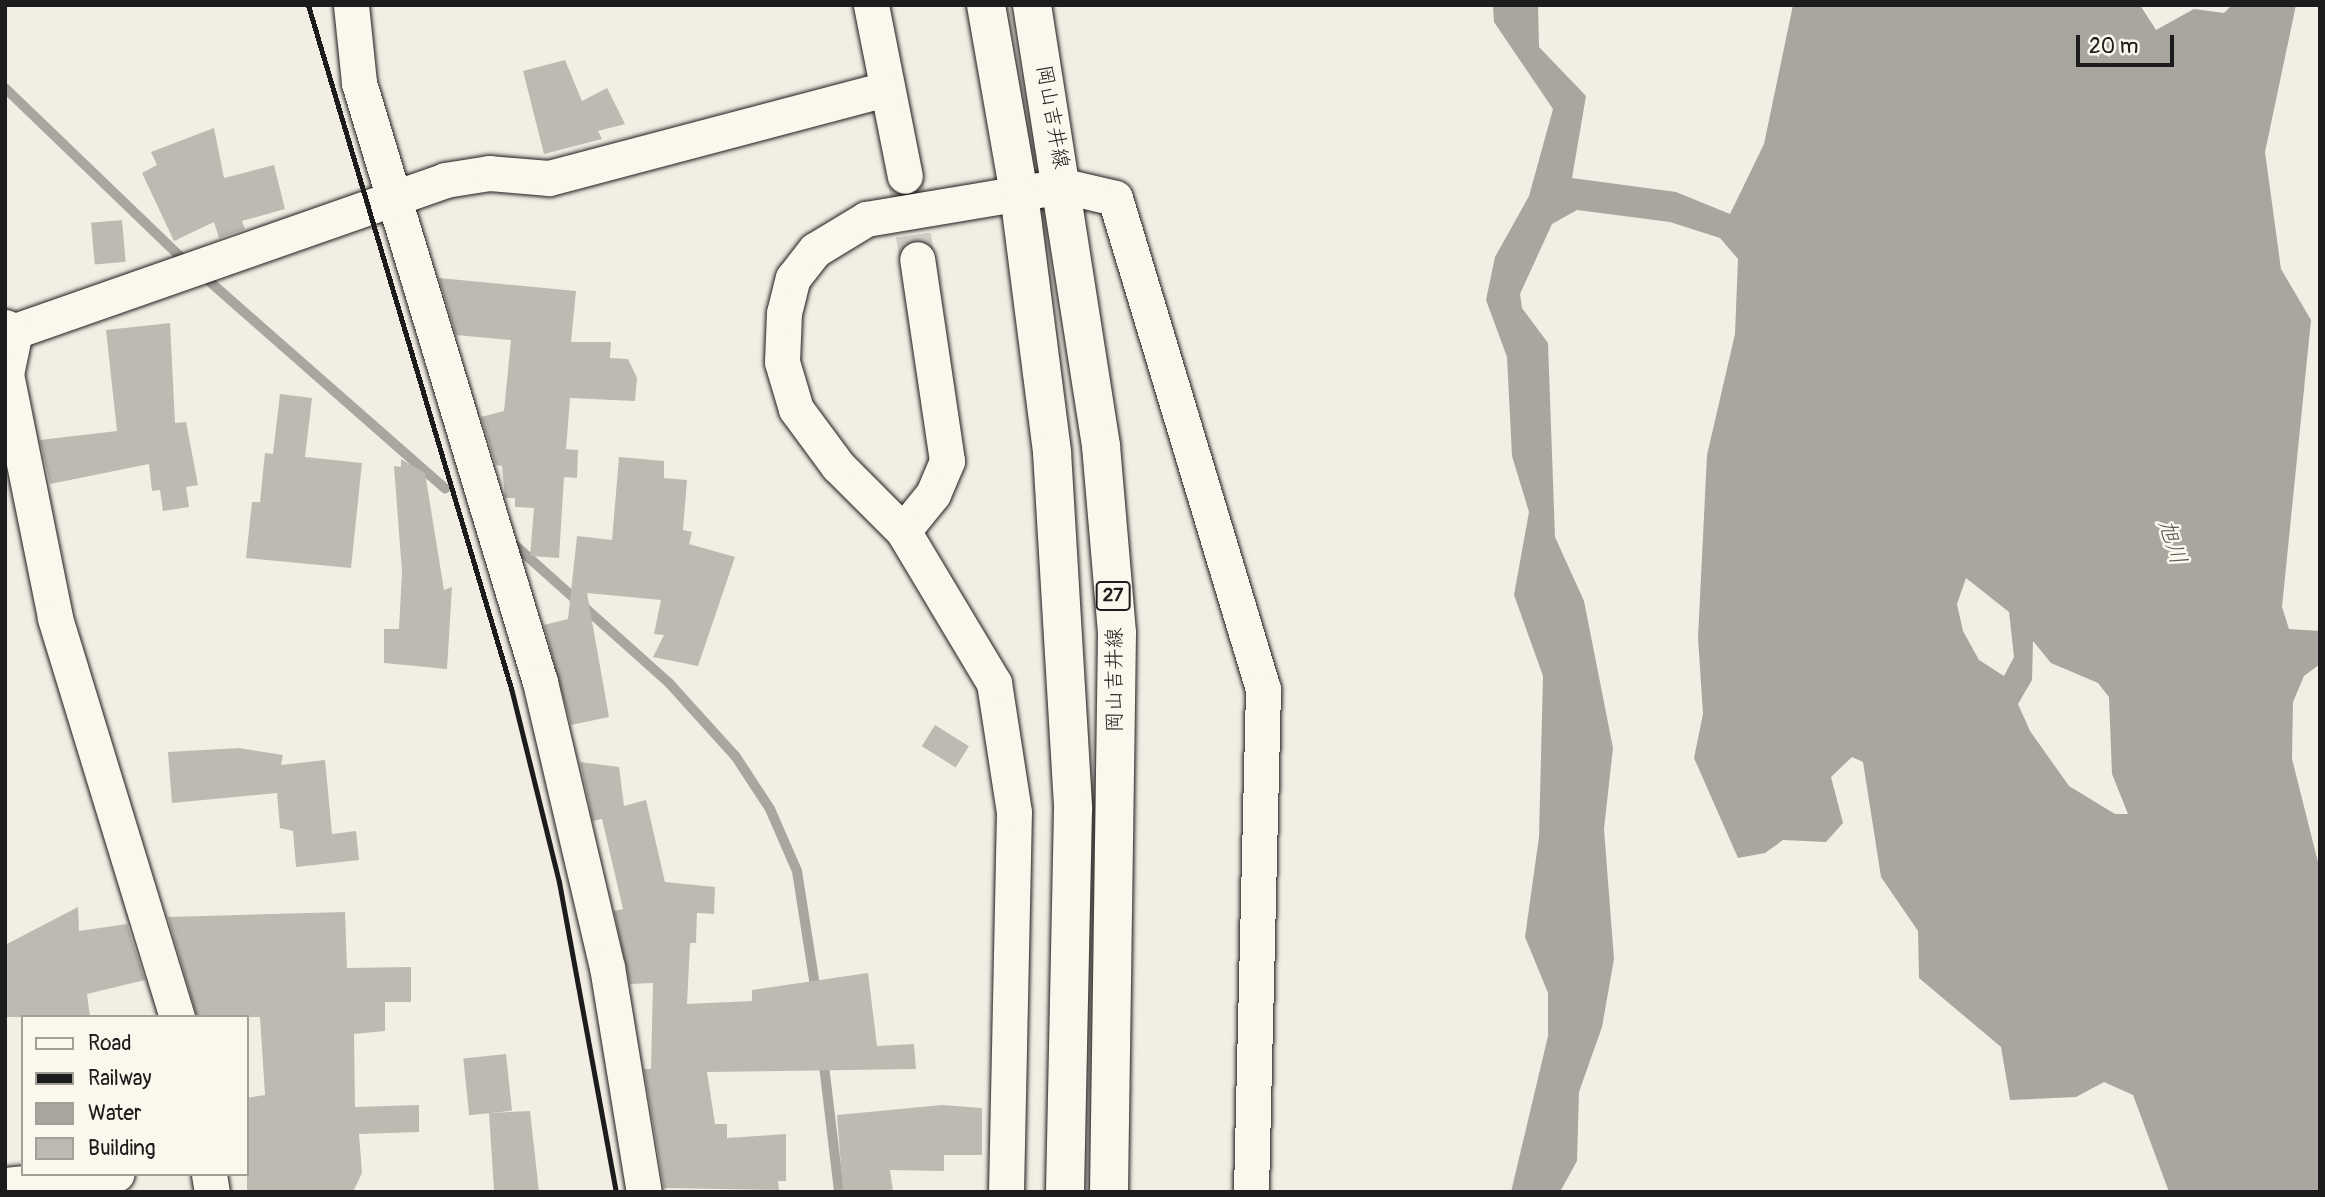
<!DOCTYPE html>
<html>
<head>
<meta charset="utf-8">
<style>
  body { margin:0 }
  #map { position:relative; width:2325px; height:1197px; overflow:hidden; background:#f2eee4; font-family:Pangolin,"Klee One",sans-serif }
  div>[style] { position:absolute }
  .water>* { inset:0; background:#a9a6a0 }
  .stream>* { height:10px; margin:-5px; padding:0 5px; transform-origin:5px; border-radius:5px; background:#a9a6a0 }
  .building>* { inset:0; background:#bdbab1; transform-origin:0 0 }
  .minor-tunnel>* { height:35px; margin-top:-17.5px; transform-origin:0; background:repeating-linear-gradient(90deg,#d2cec6 0 35px,transparent 0 53px) }
  .roads { filter:drop-shadow(0 0 2px #1c1c1c) drop-shadow(0 0 2px #1c1c1c) }
  .minor>* { height:35px; margin:-17.5px; padding:0 17.5px; transform-origin:17.5px; border-radius:17.5px; background:#fbf7ec }
  .major>* { height:38px; margin:-19px; padding:0 19px; transform-origin:19px; border-radius:19px; background:#fbf7ec }
  .rail>* { height:5px; margin:-2.5px; padding:0 2.5px; transform-origin:2.5px; border-radius:2.5px; background:#1c1c1c }
  span { translate:-50% -50%; white-space:nowrap; text-align:center; line-height:1.15; -webkit-text-stroke:5px #fbf7ec; paint-order:stroke }
  .shield-label span { padding:2px 5px; background:#fbf7ec; border:2px solid; border-radius:5px; -webkit-text-stroke-width:0 }
  .shield-label { font-size:19px; color:#1c1c1c; font-weight:700 }
  .street-label { font-size:21px; color:#1c1c1c }
  .water-label { font-size:23px; color:#545351; font-style:italic }
  .frame { position:absolute; inset:0; border:7px solid #1c1c1c; pointer-events:none }
  .legend { position:absolute; left:21px; top:1015px; width:228px; height:161px; box-sizing:border-box; background:#fbf7ec; border:2px solid #a29f99; margin:0; padding:9px 12px; list-style:none; font-size:21px; color:#1c1c1c }
  .legend li { display:flex; align-items:center; gap:14px; height:35px }
  .legend b { width:35px; border:2px solid #a29f99 }
  .scale { position:absolute; left:2076px; top:35px; width:98px; height:32px; box-sizing:border-box; border:4px solid #1c1c1c; border-top:0; padding-left:9px; font-size:21px; line-height:24px; white-space:nowrap; color:#1c1c1c; -webkit-text-stroke:5px #fbf7ec; paint-order:stroke }
</style>
</head>
<body>
<div id="map">
  <div class="water">
    <div style="clip-path:polygon(evenodd,1493px 5px,1538px 5px,1539px 47px,1586px 96px,1572px 178px,1676px 192px,1730px 214px,1764px 144px,1793px 5px,2140px 5px,2156px 30px,2194px 9px,2224px 13px,2232px 5px,2296px 5px,2265px 152px,2281px 269px,2311px 320px,2282px 607px,2289px 629px,2320px 631px,2320px 664px,2304px 676px,2293px 702px,2292px 759px,2320px 870px,2320px 1192px,2169px 1192px,2133px 1095px,2104px 1082px,2076px 1097px,2010px 1100px,2001px 1047px,1919px 978px,1918px 931px,1881px 877px,1863px 762px,1852px 757px,1831px 777px,1843px 823px,1826px 842px,1783px 840px,1765px 853px,1738px 858px,1694px 758px,1703px 714px,1698px 638px,1707px 455px,1735px 334px,1738px 259px,1720px 238px,1670px 222px,1577px 210px,1552px 224px,1520px 294px,1522px 308px,1548px 343px,1555px 537px,1584px 601px,1613px 748px,1604px 829px,1614px 959px,1602px 1027px,1579px 1092px,1577px 1161px,1560px 1192px,1511px 1192px,1548px 1036px,1548px 993px,1525px 937px,1539px 837px,1543px 676px,1514px 595px,1529px 512px,1512px 456px,1507px 357px,1486px 300px,1495px 257px,1529px 196px,1553px 109px,1494px 22px,1493px 5px,1966px 578px,2009px 612px,2014px 657px,2004px 676px,1979px 660px,1963px 631px,1957px 604px,1966px 578px,1493px 5px,2033px 641px,2051px 663px,2098px 683px,2109px 697px,2112px 774px,2128px 814px,2115px 814px,2069px 786px,2030px 731px,2018px 704px,2032px 680px,2033px 641px)"></div>
  </div>
  <div class="stream">
    <div style="left:5px;top:88px;width:251px;rotate:43.9deg"></div>
    <div style="left:201px;top:274px;width:325px;rotate:41.3deg"></div>
    <div style="left:508px;top:539px;width:217px;rotate:41.8deg"></div>
    <div style="left:670px;top:684px;width:98px;rotate:47.9deg"></div>
    <div style="left:736px;top:757px;width:62px;rotate:56.8deg"></div>
    <div style="left:770px;top:809px;width:68px;rotate:66.5deg"></div>
    <div style="left:797px;top:871px;width:123px;rotate:81.1deg"></div>
    <div style="left:823px;top:1057px;width:136px;rotate:83.2deg"></div>
  </div>
  <div class="building">
    <div style="clip-path:polygon(565px 60px,582px 101px,607px 88px,625px 124px,598px 131px,602px 139px,544px 154px,523px 71px)"></div>
    <div style="clip-path:polygon(214px 128px,224px 178px,274px 165px,285px 209px,242px 221px,245px 229px,219px 238px,214px 222px,174px 241px,142px 173px,157px 165px,151px 152px)"></div>
    <div style="left:122px;top:220px;width:42px;height:31px;rotate:85deg"></div>
    <div style="clip-path:polygon(439px 278px,576px 291px,571px 342px,611px 342px,610px 358px,628px 359px,637px 378px,635px 401px,570px 398px,566px 449px,578px 450px,577px 478px,564px 477px,559px 558px,530px 556px,534px 508px,515px 507px,515px 498px,505px 498px,502px 466px,496px 465px,481px 417px,504px 411px,511px 340px,456px 335px)"></div>
    <div style="clip-path:polygon(170px 323px,175px 423px,186px 422px,198px 485px,186px 487px,189px 507px,163px 511px,160px 490px,152px 491px,149px 464px,50px 484px,40px 440px,117px 431px,106px 330px)"></div>
    <div style="clip-path:polygon(280px 394px,312px 398px,305px 457px,362px 463px,351px 568px,246px 558px,252px 502px,260px 502px,265px 453px,273px 454px)"></div>
    <div style="clip-path:polygon(619px 457px,664px 461px,664px 478px,687px 480px,683px 530px,692px 532px,689px 544px,735px 557px,698px 666px,653px 657px,664px 635px,654px 634px,661px 600px,587px 593px,609px 717px,571px 725px,544px 625px,568px 619px,577px 536px,612px 540px)"></div>
    <div style="clip-path:polygon(401px 459px,425px 473px,444px 590px,452px 587px,447px 669px,384px 663px,384px 629px,399px 629px,402px 572px,394px 466px,401px 467px)"></div>
    <div style="left:935px;top:725px;width:40px;height:25px;rotate:32deg"></div>
    <div style="clip-path:polygon(239px 748px,283px 755px,281px 765px,325px 760px,332px 834px,356px 831px,359px 860px,296px 867px,293px 831px,280px 828px,277px 793px,172px 803px,168px 752px)"></div>
    <div style="clip-path:polygon(580px 762px,619px 767px,624px 806px,646px 800px,665px 882px,715px 887px,714px 914px,697px 913px,696px 943px,690px 943px,687px 1004px,752px 1001px,752px 990px,868px 973px,877px 1046px,914px 1044px,916px 1069px,707px 1072px,715px 1124px,727px 1124px,727px 1138px,786px 1134px,786px 1181px,778px 1181px,779px 1190px,664px 1188px,644px 1069px,651px 1069px,653px 983px,630px 984px,614px 911px,623px 909px,602px 819px,593px 821px)"></div>
    <div style="clip-path:polygon(78px 907px,79px 931px,127px 924px,145px 980px,87px 994px,90px 1017px,5px 1017px,5px 945px)"></div>
    <div style="clip-path:polygon(345px 912px,347px 968px,411px 967px,411px 1002px,385px 1002px,385px 1031px,354px 1034px,355px 1107px,419px 1105px,419px 1132px,359px 1134px,362px 1173px,353px 1192px,247px 1192px,247px 1098px,265px 1095px,260px 1017px,197px 1017px,168px 917px)"></div>
    <div style="left:506px;top:1054px;width:57px;height:43px;rotate:84deg"></div>
    <div style="clip-path:polygon(942px 1105px,982px 1108px,982px 1155px,944px 1155px,944px 1171px,890px 1170px,893px 1192px,843px 1192px,837px 1115px)"></div>
    <div style="clip-path:polygon(530px 1111px,539px 1192px,494px 1190px,489px 1113px)"></div>
  </div>
  <div class="minor-tunnel">
    <div style="left:906px;top:182px;width:78px;rotate:81.9deg"></div>
  </div>
  <div class="roads">
    <div class="minor">
      <div style="left:351px;top:5px;width:78px;rotate:84.1deg"></div>
      <div style="left:359px;top:83px;width:626px;rotate:73.19deg"></div>
      <div style="left:540px;top:682px;width:293px;rotate:76.8deg"></div>
      <div style="left:607px;top:967px;width:228px;rotate:80.7deg"></div>
      <div style="left:871px;top:5px;width:174px;rotate:78.8deg"></div>
      <div style="left:5px;top:327px;width:11px;rotate:22deg"></div>
      <div style="left:15px;top:331px;width:456px;rotate:-19.3deg"></div>
      <div style="left:445px;top:180px;width:45px;rotate:-9deg"></div>
      <div style="left:489px;top:173px;width:60px;rotate:4.8deg"></div>
      <div style="left:549px;top:178px;width:349px;rotate:-14.8deg"></div>
      <div style="left:15px;top:331px;width:44px;rotate:101.8deg"></div>
      <div style="left:6px;top:374px;width:249px;rotate:78.6deg"></div>
      <div style="left:55px;top:618px;width:417px;rotate:73deg"></div>
      <div style="left:903px;top:531px;width:48px;rotate:-51deg"></div>
      <div style="left:933px;top:494px;width:36px;rotate:-67deg"></div>
      <div style="left:947px;top:461px;width:204px;rotate:-98.4deg"></div>
      <div style="left:209px;top:1174px;width:18px;rotate:81deg"></div>
      <div style="left:5px;top:1185px;width:112px;rotate:-5.7deg"></div>
      <div style="left:1006px;top:1192px;width:380px;rotate:-88.8deg"></div>
      <div style="left:1014px;top:812px;width:131px;rotate:-98.8deg"></div>
      <div style="left:994px;top:683px;width:177px;rotate:-120.9deg"></div>
      <div style="left:903px;top:531px;width:92px;rotate:-135deg"></div>
      <div style="left:838px;top:466px;width:71px;rotate:-126.4deg"></div>
      <div style="left:796px;top:409px;width:49px;rotate:-106.6deg"></div>
      <div style="left:782px;top:362px;width:49px;rotate:-87.7deg"></div>
      <div style="left:784px;top:313px;width:36px;rotate:-76deg"></div>
      <div style="left:793px;top:278px;width:36px;rotate:-52deg"></div>
      <div style="left:815px;top:250px;width:60px;rotate:-31.3deg"></div>
      <div style="left:866px;top:219px;width:201px;rotate:-9.5deg"></div>
      <div style="left:1064px;top:186px;width:52px;rotate:13.2deg"></div>
      <div style="left:1115px;top:198px;width:513px;rotate:73.23deg"></div>
      <div style="left:1263px;top:689px;width:503px;rotate:91.37deg"></div>
    </div>
    <div class="major">
      <div style="left:986px;top:5px;width:192px;rotate:80.1deg"></div>
      <div style="left:1019px;top:194px;width:260px;rotate:82.7deg"></div>
      <div style="left:1052px;top:452px;width:358px;rotate:86.6deg"></div>
      <div style="left:1073px;top:809px;width:383px;rotate:91.2deg"></div>
      <div style="left:1032px;top:5px;width:446px;rotate:81.1deg"></div>
      <div style="left:1101px;top:446px;width:188px;rotate:85.1deg"></div>
      <div style="left:1117px;top:633px;width:559px;rotate:90.82deg"></div>
    </div>
  </div>
  <div class="rail">
    <div style="left:308px;top:5px;width:713px;rotate:73.45deg"></div>
    <div style="left:511px;top:688px;width:200px;rotate:76.1deg"></div>
    <div style="left:559px;top:882px;width:315px;rotate:79.6deg"></div>
  </div>
  <div class="shield-label">
    <span style="left:1113px;top:596px">27</span>
  </div>
  <div class="street-label">
    <span style="left:1052px;top:117px;rotate:80deg">岡山吉井線</span>
    <span style="left:1115px;top:680px;rotate:-90deg">岡山吉井線</span>
  </div>
  <div class="water-label">
    <span style="left:2172px;top:542px;rotate:72deg">旭川</span>
  </div>
  <div class="frame"></div>
  <ul class="legend">
  <li><b style="height:9px;background:#fbf7ec"></b>Road</li>
  <li><b style="height:9px;background:#1c1c1c"></b>Railway</li>
  <li><b style="height:19px;background:#a9a6a0"></b>Water</li>
  <li><b style="height:19px;background:#bdbab1"></b>Building</li>
  </ul>
  <div class="scale">20 m</div>
</div>
</body>
</html>
